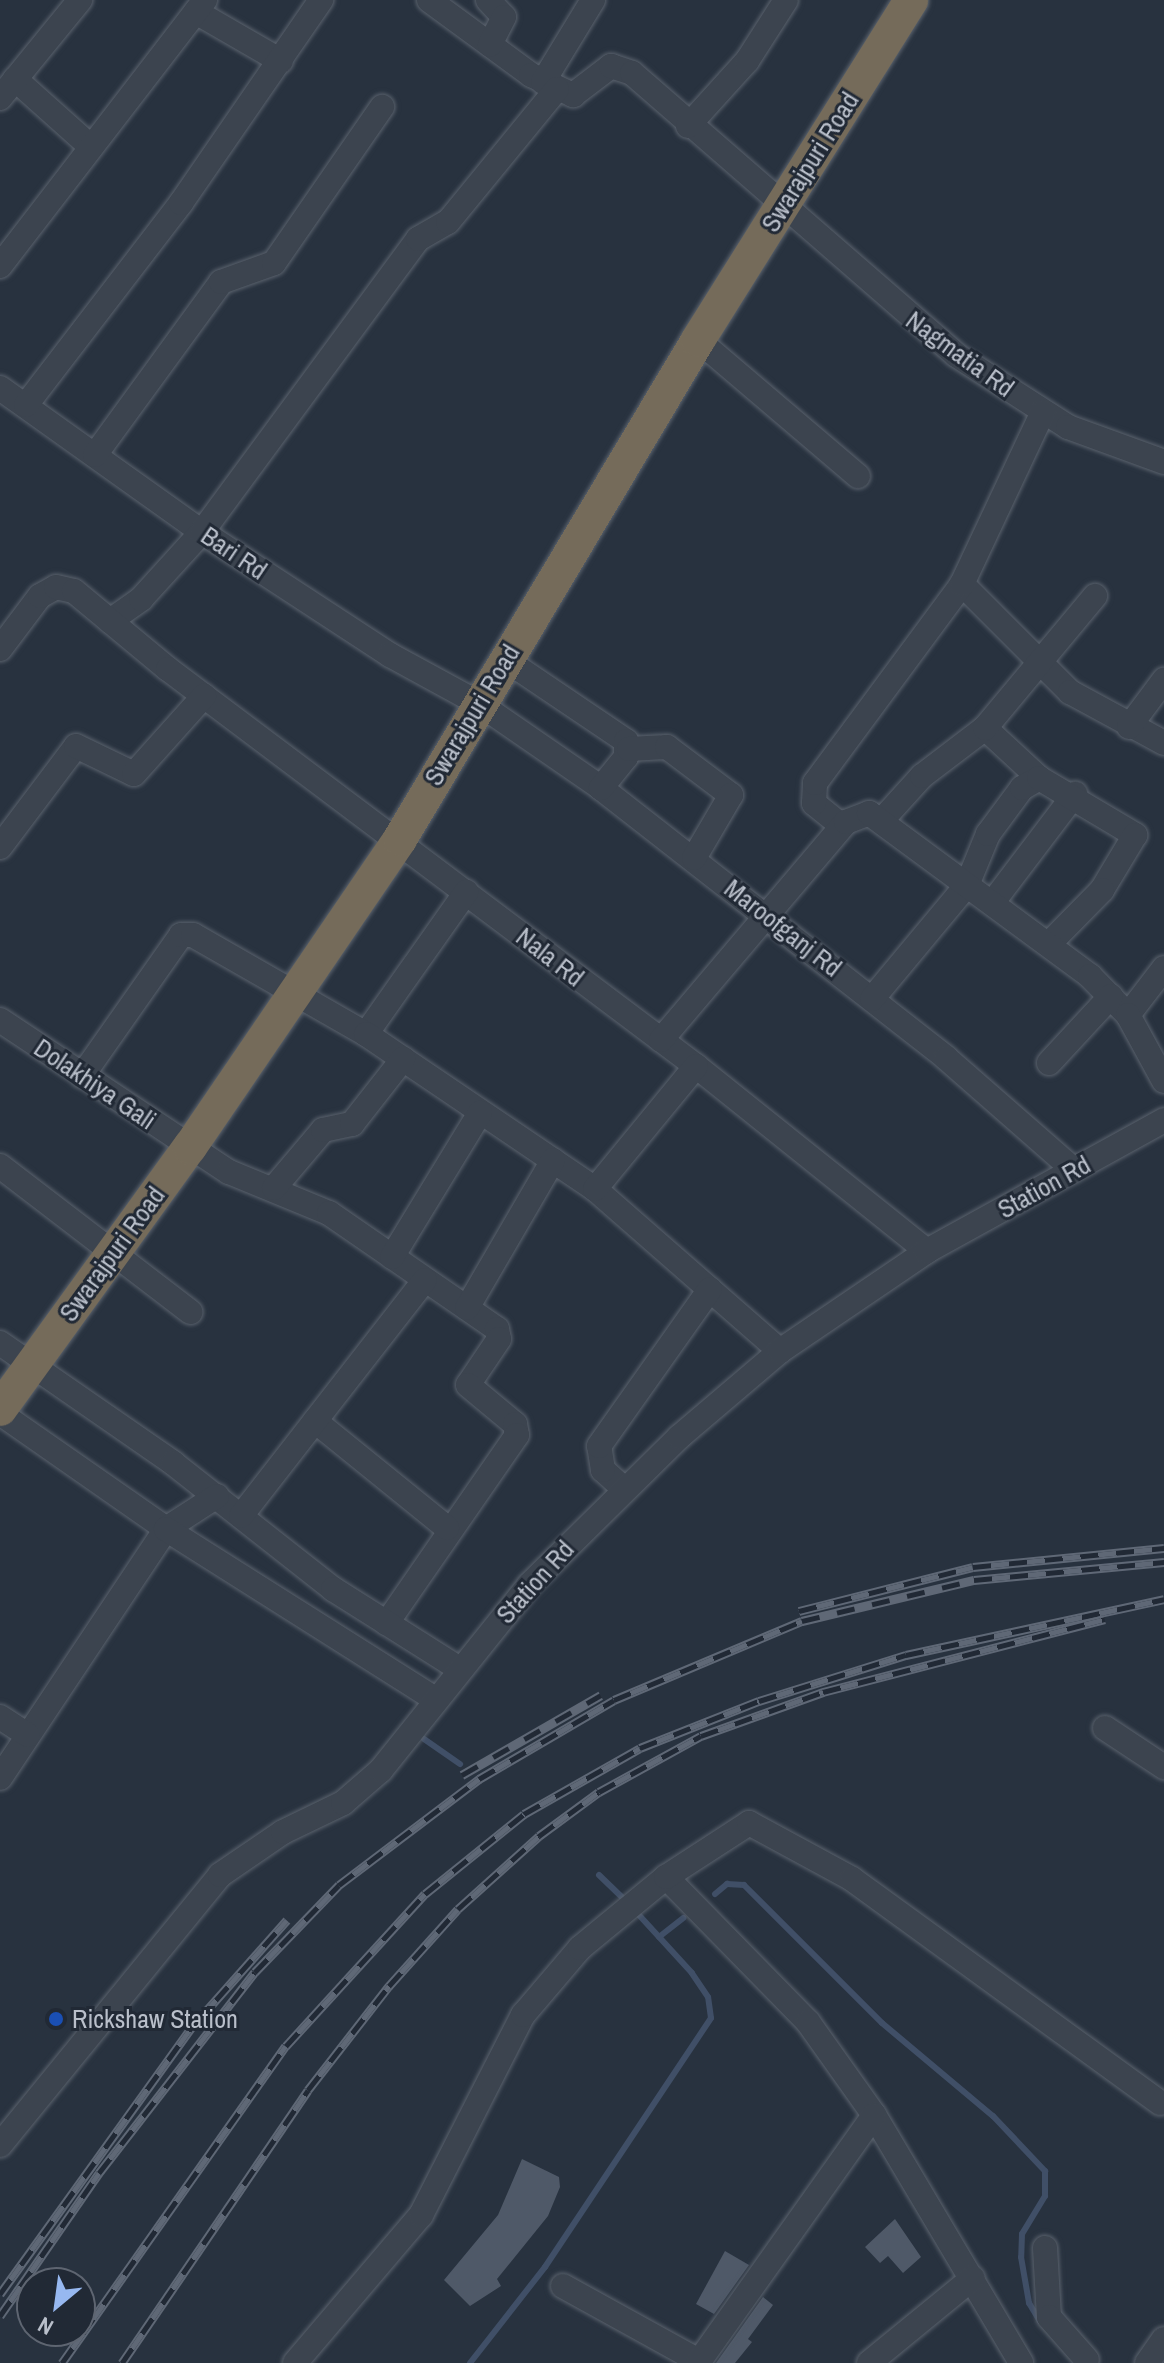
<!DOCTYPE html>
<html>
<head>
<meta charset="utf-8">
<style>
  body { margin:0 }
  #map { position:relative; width:1164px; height:2363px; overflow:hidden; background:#28323f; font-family:"Archivo Narrow",sans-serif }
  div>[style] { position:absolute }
  .stream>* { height:6px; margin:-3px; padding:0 3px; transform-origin:3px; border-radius:3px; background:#404f67 }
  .building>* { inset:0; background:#4f5968 }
  .roads { filter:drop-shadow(0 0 2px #5a626d) drop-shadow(0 0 2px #5a626d) }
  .minor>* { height:24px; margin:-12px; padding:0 12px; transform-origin:12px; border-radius:12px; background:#3c444f }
  .highway>* { height:34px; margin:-17px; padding:0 17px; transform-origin:17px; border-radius:17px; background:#756b5a }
  .rail>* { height:9px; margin-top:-4.5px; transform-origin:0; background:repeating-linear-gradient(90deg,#212935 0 18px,#5f6876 0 36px); box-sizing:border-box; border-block:2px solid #5f6876 }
  .dots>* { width:22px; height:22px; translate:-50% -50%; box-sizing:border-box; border:4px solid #212935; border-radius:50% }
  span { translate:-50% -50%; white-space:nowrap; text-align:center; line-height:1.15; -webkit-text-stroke:6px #212935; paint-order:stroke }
  .street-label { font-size:26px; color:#b9bfca }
  .poi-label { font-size:26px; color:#b9bfca }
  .left { translate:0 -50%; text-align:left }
  .north { position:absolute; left:16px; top:2267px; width:80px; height:80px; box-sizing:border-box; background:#212935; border:2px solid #5e6571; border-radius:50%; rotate:209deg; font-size:22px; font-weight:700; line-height:32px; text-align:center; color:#b9bfca }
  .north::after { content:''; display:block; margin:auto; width:28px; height:36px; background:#97b8f0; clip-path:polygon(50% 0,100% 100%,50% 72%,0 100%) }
</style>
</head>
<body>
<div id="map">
  <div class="stream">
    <div style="left:424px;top:1739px;width:44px;rotate:34.8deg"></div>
    <div style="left:599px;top:1875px;width:32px;rotate:44deg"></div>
    <div style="left:715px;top:1894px;width:16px;rotate:-40deg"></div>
    <div style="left:727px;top:1884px;width:17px;rotate:3deg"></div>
    <div style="left:744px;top:1885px;width:195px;rotate:45deg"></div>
    <div style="left:882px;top:2023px;width:145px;rotate:40deg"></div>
    <div style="left:993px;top:2116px;width:76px;rotate:46.6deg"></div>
    <div style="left:1045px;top:2171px;width:25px;rotate:90deg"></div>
    <div style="left:1045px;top:2196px;width:44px;rotate:121.2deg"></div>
    <div style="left:1022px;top:2234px;width:23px;rotate:92deg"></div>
    <div style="left:1021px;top:2257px;width:47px;rotate:80.1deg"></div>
    <div style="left:1029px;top:2303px;width:21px;rotate:59deg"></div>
    <div style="left:659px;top:1937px;width:31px;rotate:-38deg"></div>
    <div style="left:470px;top:2363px;width:122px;rotate:-52deg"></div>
    <div style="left:545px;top:2267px;width:299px;rotate:-56.3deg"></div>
    <div style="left:711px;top:2018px;width:21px;rotate:-98deg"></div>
    <div style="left:708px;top:1997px;width:29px;rotate:-124deg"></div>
    <div style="left:692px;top:1973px;width:79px;rotate:-132.4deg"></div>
  </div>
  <div class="building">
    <div style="clip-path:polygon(522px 2159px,559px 2177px,560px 2187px,548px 2216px,497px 2279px,501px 2286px,470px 2306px,444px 2280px,498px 2215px)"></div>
    <div style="clip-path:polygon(895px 2219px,921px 2257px,903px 2273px,888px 2256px,880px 2263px,865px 2247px)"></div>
    <div style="clip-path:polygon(725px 2251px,749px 2265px,714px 2314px,696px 2304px)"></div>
    <div style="clip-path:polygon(763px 2297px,773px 2305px,748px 2339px,752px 2342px,735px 2363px,716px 2363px)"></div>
  </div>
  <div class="roads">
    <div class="minor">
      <div style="left:429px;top:0;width:127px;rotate:36.3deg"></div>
      <div style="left:531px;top:75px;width:47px;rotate:25.5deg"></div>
      <div style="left:573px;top:95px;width:48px;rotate:-37.3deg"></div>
      <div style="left:611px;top:66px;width:22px;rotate:18deg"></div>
      <div style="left:632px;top:73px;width:430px;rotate:41deg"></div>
      <div style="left:956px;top:355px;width:133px;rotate:32.7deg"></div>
      <div style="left:1068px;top:427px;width:102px;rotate:20deg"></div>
      <div style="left:488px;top:0;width:23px;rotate:47deg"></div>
      <div style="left:504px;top:17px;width:31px;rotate:117deg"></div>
      <div style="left:196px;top:12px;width:98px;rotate:30deg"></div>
      <div style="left:15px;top:79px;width:102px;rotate:41.8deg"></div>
      <div style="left:543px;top:82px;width:96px;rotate:-58.6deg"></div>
      <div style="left:0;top:98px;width:127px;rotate:-50.8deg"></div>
      <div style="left:688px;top:126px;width:88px;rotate:-47.8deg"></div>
      <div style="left:747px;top:61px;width:72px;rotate:-57.4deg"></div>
      <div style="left:0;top:266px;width:336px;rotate:-52.4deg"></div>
      <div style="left:698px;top:340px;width:210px;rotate:40.4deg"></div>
      <div style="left:0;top:388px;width:248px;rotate:35.5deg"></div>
      <div style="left:202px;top:532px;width:225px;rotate:33.2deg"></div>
      <div style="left:390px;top:655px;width:100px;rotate:28.6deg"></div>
      <div style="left:478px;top:703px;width:150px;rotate:34.6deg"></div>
      <div style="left:601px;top:788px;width:438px;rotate:38deg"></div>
      <div style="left:946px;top:1058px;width:170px;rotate:41.2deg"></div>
      <div style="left:26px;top:405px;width:255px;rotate:-52.5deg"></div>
      <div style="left:181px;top:203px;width:247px;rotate:-55.4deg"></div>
      <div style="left:95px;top:455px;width:214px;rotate:-53.9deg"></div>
      <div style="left:221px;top:282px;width:56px;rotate:-19.7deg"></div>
      <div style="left:274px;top:263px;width:190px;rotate:-55.3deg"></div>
      <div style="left:962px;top:584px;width:153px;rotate:45deg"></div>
      <div style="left:1070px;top:692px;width:107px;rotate:28.5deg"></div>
      <div style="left:110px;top:621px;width:38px;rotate:-35deg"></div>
      <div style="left:141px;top:599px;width:91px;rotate:-47.7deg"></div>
      <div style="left:202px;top:532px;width:364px;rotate:-53.6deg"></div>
      <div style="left:418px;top:239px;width:34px;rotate:-30deg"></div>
      <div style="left:448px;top:222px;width:172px;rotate:-50.7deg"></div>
      <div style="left:0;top:649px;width:66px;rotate:-53deg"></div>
      <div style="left:40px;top:596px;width:18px;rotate:-29deg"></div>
      <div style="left:56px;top:587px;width:18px;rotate:13deg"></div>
      <div style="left:74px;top:591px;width:122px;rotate:39.7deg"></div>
      <div style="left:168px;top:669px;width:661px;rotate:36.94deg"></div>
      <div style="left:696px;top:1066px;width:296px;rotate:38.7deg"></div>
      <div style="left:506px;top:660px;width:145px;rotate:34deg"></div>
      <div style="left:626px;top:741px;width:16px;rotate:90deg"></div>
      <div style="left:626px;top:757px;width:40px;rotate:129deg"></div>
      <div style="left:1129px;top:727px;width:59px;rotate:-53.3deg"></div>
      <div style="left:985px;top:728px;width:74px;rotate:42.8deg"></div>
      <div style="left:629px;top:749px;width:38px;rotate:-3deg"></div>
      <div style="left:667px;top:747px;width:80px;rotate:36.9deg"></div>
      <div style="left:731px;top:795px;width:73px;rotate:120.4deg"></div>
      <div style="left:883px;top:819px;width:58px;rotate:-47.8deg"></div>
      <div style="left:922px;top:776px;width:79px;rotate:-37.3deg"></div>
      <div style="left:985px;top:728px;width:172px;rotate:-50.2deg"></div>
      <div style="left:842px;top:826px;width:36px;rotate:-141deg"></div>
      <div style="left:814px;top:803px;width:20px;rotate:-87deg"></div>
      <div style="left:815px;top:783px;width:247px;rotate:-53.5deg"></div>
      <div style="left:962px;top:584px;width:190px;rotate:-64.8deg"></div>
      <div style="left:0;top:847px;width:126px;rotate:-53deg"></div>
      <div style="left:76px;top:746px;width:64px;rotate:25.8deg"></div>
      <div style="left:134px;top:774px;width:105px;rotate:-48.1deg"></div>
      <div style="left:993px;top:902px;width:136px;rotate:-52.8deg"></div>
      <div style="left:872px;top:999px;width:148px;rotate:-50.2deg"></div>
      <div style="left:967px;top:885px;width:55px;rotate:-67.6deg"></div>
      <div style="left:988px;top:834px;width:57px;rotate:-53.5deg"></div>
      <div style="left:1022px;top:788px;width:20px;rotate:-30deg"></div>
      <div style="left:1039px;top:778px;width:112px;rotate:30.7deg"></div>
      <div style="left:1135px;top:835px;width:64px;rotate:121deg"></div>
      <div style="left:1102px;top:890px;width:74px;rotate:134.5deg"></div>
      <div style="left:1128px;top:1015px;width:59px;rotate:-52.5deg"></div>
      <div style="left:0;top:1020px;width:275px;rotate:33.6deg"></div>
      <div style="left:229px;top:1172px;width:108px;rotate:22.3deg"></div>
      <div style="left:329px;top:1213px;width:204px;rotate:34.6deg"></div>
      <div style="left:497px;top:1329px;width:10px;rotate:79deg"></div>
      <div style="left:499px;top:1339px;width:55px;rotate:124deg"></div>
      <div style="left:468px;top:1385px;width:61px;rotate:39.7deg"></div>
      <div style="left:515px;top:1424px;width:11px;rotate:80deg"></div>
      <div style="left:517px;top:1435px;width:229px;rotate:124.7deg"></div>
      <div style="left:366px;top:1034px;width:174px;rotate:-54.8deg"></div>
      <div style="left:661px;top:1040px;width:286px;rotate:-49.7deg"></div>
      <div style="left:846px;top:822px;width:25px;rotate:-21deg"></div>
      <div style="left:869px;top:813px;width:275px;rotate:36.4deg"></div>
      <div style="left:1090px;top:976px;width:54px;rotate:45.7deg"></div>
      <div style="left:1128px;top:1015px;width:75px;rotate:61.4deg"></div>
      <div style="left:1049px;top:1063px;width:91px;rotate:-47.2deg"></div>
      <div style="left:82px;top:1076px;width:172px;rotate:-54.9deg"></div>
      <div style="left:181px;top:935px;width:12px"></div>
      <div style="left:193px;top:935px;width:199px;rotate:29.8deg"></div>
      <div style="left:366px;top:1034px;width:277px;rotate:34.1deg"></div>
      <div style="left:595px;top:1189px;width:246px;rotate:41.2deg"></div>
      <div style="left:0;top:1166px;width:240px;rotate:37.5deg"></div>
      <div style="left:274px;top:1188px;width:76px;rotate:-49.8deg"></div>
      <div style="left:323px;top:1130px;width:30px;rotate:-12deg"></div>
      <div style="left:352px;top:1124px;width:83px;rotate:-51.9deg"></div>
      <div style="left:595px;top:1189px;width:159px;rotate:-50.6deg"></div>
      <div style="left:392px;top:1257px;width:169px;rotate:-58.6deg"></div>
      <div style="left:467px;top:1308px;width:171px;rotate:-59.8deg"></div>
      <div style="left:0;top:1343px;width:211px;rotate:34.7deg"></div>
      <div style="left:173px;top:1463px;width:204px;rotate:38.2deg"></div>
      <div style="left:333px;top:1589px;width:151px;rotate:32.3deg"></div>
      <div style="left:0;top:1413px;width:203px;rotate:34.9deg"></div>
      <div style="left:166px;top:1529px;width:299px;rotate:123.7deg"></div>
      <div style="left:315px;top:1421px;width:170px;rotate:39deg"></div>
      <div style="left:623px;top:1488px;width:27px;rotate:-138deg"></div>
      <div style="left:603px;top:1470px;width:24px;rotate:-99deg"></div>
      <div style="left:599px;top:1446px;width:192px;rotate:-54.7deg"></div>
      <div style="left:217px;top:1496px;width:61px;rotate:147.1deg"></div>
      <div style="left:166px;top:1529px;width:320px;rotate:32.3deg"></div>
      <div style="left:241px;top:1516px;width:299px;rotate:-52.1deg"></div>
      <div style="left:0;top:1717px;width:33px;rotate:33deg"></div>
      <div style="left:1105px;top:1728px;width:71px;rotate:33.5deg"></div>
      <div style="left:666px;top:1877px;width:203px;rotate:45.6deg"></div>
      <div style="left:808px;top:2022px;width:114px;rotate:54.6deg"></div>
      <div style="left:874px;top:2115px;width:288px;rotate:59.3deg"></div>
      <div style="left:0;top:2145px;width:348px;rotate:-50.8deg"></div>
      <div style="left:220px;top:1875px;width:76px;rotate:-34.3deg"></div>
      <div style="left:283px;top:1832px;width:67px;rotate:-25.8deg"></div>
      <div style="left:343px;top:1803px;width:50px;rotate:-41deg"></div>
      <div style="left:381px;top:1770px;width:237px;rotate:-51.3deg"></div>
      <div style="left:529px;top:1585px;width:211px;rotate:-44.6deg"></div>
      <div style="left:679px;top:1437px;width:133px;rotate:-40.4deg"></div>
      <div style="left:780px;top:1351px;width:178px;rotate:-34.2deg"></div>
      <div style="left:927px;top:1251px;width:271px;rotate:-28.9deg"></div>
      <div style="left:1045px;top:2248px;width:69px;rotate:86.7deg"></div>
      <div style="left:1049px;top:2317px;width:57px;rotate:48.5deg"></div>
      <div style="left:563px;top:2286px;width:155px;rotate:28.9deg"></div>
      <div style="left:295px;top:2363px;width:194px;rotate:-49.6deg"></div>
      <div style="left:421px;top:2215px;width:225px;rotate:-63deg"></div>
      <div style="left:523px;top:2015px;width:88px;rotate:-49.6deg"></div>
      <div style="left:580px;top:1948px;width:112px;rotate:-39.5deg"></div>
      <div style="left:666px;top:1877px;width:99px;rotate:-33deg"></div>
      <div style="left:749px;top:1823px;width:117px;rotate:28.5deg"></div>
      <div style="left:852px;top:1879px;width:381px;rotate:36deg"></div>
      <div style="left:698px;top:2363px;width:304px;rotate:-54.6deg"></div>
      <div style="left:869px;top:2363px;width:134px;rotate:-39.3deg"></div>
      <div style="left:1147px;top:2363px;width:29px;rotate:-55deg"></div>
    </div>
    <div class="highway">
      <div style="left:0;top:1409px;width:324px;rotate:-54.1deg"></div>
      <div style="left:190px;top:1147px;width:373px;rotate:-55.7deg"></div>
      <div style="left:400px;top:839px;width:581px;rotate:-59.15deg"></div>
      <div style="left:698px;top:340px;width:401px;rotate:-57.9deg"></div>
    </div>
  </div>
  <div class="rail">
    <div style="left:799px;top:1611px;width:179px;rotate:-14.2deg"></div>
    <div style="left:973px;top:1567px;width:192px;rotate:-5.7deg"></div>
    <div style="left:462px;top:1775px;width:160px;rotate:-29.9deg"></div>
    <div style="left:0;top:2294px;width:329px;rotate:-54.3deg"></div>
    <div style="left:192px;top:2027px;width:143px;rotate:-48.4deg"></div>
    <div style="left:0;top:2316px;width:174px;rotate:-55.3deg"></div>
    <div style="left:99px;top:2173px;width:254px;rotate:-52.2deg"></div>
    <div style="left:255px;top:1972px;width:121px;rotate:-46deg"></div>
    <div style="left:339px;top:1885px;width:176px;rotate:-37.1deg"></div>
    <div style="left:479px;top:1779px;width:156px;rotate:-30.3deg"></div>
    <div style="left:614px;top:1700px;width:204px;rotate:-22.8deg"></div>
    <div style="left:802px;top:1621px;width:177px;rotate:-13.4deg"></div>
    <div style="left:974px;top:1580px;width:191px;rotate:-5.4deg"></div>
    <div style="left:62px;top:2363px;width:388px;rotate:-54.8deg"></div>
    <div style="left:286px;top:2046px;width:206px;rotate:-47.6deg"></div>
    <div style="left:425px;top:1894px;width:127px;rotate:-38.9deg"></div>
    <div style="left:524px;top:1814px;width:133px;rotate:-29.6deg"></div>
    <div style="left:640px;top:1748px;width:128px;rotate:-21.6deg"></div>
    <div style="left:759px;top:1701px;width:154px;rotate:-17.4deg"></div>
    <div style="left:906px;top:1655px;width:264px;rotate:-12.2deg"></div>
    <div style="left:122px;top:2363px;width:330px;rotate:-55.7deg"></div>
    <div style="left:308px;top:2090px;width:132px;rotate:-52.1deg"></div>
    <div style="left:389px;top:1986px;width:103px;rotate:-48.1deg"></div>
    <div style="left:458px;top:1909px;width:109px;rotate:-42deg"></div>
    <div style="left:539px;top:1836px;width:74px;rotate:-36.3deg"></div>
    <div style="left:599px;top:1792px;width:116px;rotate:-28.8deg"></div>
    <div style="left:701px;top:1736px;width:130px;rotate:-19.8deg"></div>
    <div style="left:823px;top:1692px;width:291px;rotate:-14.5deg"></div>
  </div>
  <div class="dots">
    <div style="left:56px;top:2019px;background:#1a4fb4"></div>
  </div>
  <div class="street-label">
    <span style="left:810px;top:162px;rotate:-58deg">Swarajpuri Road</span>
    <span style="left:960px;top:354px;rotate:36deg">Nagmatia Rd</span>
    <span style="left:234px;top:553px;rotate:34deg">Bari Rd</span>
    <span style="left:472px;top:715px;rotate:-59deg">Swarajpuri Road</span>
    <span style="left:783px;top:928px;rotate:38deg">Maroofganj Rd</span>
    <span style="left:550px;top:957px;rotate:38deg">Nala Rd</span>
    <span style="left:95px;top:1084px;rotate:34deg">Dolakhiya Gali</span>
    <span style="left:1044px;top:1187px;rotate:-29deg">Station Rd</span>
    <span style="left:112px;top:1254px;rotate:-54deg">Swarajpuri Road</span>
    <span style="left:535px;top:1582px;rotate:-48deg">Station Rd</span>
  </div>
  <div class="poi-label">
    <span class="left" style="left:72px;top:2019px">Rickshaw Station</span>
  </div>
  <div class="north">N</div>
</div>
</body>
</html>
